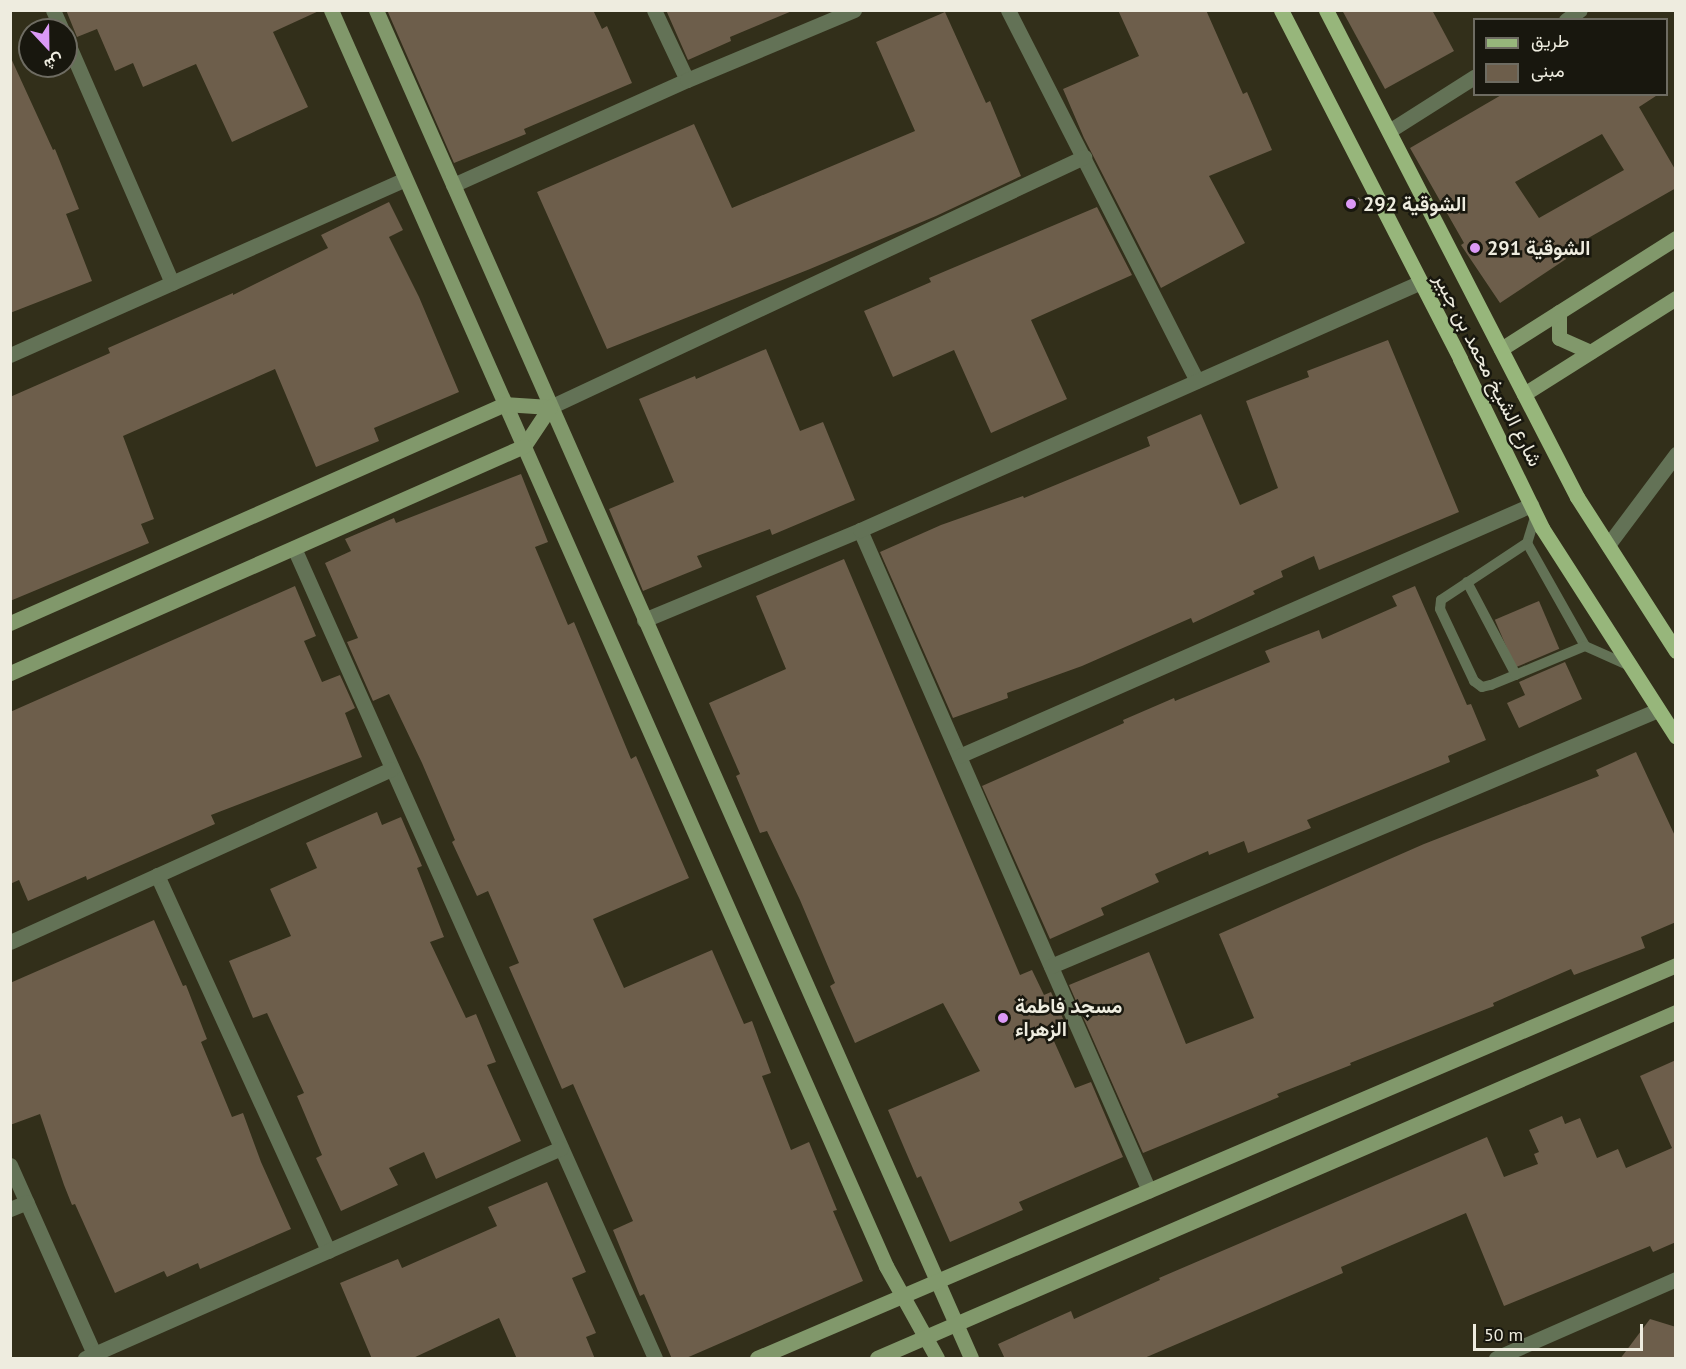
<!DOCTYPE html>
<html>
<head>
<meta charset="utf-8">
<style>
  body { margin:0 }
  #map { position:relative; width:1686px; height:1369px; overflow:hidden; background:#322f1a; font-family:"PT Sans",Vazirmatn,sans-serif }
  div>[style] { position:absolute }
  .building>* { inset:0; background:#6d5e4b; transform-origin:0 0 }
  .path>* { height:4px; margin-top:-2px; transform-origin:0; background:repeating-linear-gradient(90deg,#6c6957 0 6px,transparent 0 9px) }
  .lane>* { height:10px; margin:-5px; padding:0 5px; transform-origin:5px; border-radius:5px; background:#637256 }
  .street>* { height:15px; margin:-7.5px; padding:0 7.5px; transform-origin:7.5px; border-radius:7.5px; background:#637256 }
  .secondary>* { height:15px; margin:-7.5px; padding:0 7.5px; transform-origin:7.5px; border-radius:7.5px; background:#81986b }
  .primary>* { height:15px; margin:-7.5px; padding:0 7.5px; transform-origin:7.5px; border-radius:7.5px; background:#97b67b }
  .dots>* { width:16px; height:16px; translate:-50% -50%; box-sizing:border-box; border:3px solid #18170e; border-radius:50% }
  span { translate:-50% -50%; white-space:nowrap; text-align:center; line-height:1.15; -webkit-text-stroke:5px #18170e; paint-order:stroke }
  .poi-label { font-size:20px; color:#eeecdf; font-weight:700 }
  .left { translate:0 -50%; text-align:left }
  .street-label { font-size:20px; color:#eeecdf }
  .frame { position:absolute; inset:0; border:12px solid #eeecdf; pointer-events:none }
  .legend { position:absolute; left:1473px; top:18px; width:195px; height:78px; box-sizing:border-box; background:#18170e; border:2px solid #6e6c62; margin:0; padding:8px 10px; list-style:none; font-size:18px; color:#eeecdf }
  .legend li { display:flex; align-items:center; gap:12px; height:30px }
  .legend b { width:30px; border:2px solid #6e6c62 }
  .north { position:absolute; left:18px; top:18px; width:60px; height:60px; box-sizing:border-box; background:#18170e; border:2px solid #6e6c62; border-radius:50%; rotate:158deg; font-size:16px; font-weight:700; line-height:24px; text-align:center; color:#eeecdf }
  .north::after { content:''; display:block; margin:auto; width:21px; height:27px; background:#db99f6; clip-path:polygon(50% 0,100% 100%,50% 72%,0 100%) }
  .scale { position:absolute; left:1473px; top:1324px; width:170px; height:27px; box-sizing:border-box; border:3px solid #eeecdf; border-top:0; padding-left:8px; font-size:18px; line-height:21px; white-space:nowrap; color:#eeecdf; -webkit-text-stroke:4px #18170e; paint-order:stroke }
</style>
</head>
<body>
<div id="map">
  <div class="building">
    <div style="clip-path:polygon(66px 10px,321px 10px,273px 32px,308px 107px,232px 142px,196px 64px,143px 87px,133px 63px,115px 71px,97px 29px,77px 37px)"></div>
    <div style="clip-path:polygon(387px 10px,593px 10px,602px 29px,607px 26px,632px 83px,524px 129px,526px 134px,454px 163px)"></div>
    <div style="clip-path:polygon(666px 10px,792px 10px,792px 11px,730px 37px,731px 41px,688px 60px)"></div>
    <div style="clip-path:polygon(1118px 10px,1206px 10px,1243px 94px,1247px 92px,1272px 150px,1209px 176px,1245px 243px,1161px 288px,1084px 138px,1063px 89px,1139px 56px)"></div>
    <div style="clip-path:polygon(1342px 10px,1432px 10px,1454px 51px,1385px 89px)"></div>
    <div style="clip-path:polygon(945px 12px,986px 103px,990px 101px,1021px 176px,936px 216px,810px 269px,607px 349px,537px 192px,694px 124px,732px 208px,915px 131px,876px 42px)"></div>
    <div style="clip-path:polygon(10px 56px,53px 150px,55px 149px,79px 209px,66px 214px,92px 281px,10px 313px)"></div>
    <div style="clip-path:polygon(evenodd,1503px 94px,1659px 94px,1639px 107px,1676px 171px,1676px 188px,1562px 253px,1566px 259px,1500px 303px,1461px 245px,1464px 243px,1410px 148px,1503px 94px,1602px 134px,1624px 170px,1539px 218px,1515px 182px,1602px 134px)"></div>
    <div style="clip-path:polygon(389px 202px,403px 230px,389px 237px,419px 297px,459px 392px,374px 428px,379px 441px,316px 467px,275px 369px,123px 436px,154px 519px,141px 524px,149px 543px,10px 601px,10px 397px,110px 353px,108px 348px,233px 293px,233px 295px,328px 248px,321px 235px)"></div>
    <div style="clip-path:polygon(1097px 207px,1132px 275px,1031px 320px,1067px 399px,991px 433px,954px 350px,893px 377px,864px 311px,931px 282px,929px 278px)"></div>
    <div style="clip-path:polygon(1388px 340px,1459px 512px,1319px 570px,1314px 556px,1281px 571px,1283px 577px,1253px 591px,1255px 594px,1193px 623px,1191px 618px,1082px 666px,1007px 693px,1008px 698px,953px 718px,880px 552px,941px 525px,1023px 496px,1024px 498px,1150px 446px,1147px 437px,1201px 414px,1240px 505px,1278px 488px,1246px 401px,1309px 377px,1307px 371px)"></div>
    <div style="clip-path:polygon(766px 349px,800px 431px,823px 422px,855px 500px,772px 535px,770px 529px,697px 556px,702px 567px,643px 591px,609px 509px,674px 482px,639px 399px,695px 376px,696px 379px)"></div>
    <div style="clip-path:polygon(521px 474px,548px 542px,535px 547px,568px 625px,574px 622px,631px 759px,636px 756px,689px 878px,593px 919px,624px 988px,712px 950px,744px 1024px,752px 1021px,771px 1073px,762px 1076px,791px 1150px,809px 1142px,837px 1210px,833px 1211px,863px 1281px,684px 1359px,672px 1359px,644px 1294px,640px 1296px,613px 1230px,633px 1221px,573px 1084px,562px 1089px,509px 967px,519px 963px,488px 891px,477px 896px,452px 842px,455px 840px,422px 763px,389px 694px,373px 701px,347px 642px,358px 638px,325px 563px,351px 551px,345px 539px,394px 518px,396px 523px)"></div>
    <div style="clip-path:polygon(844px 559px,1020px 975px,1032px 970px,1044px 995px,1051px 992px,1065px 1023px,1049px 1030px,1075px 1088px,1091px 1082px,1123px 1157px,1019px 1202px,1023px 1210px,950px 1242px,921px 1176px,917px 1178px,888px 1110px,980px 1071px,943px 1003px,855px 1043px,830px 986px,835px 983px,800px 900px,767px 831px,760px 833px,736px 776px,740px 774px,709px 703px,786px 669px,756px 596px)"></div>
    <div style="clip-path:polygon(295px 586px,316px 636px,304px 641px,322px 682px,340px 675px,355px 708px,345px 713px,362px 757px,211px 815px,215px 824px,87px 880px,86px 876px,28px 901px,19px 880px,10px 884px,10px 712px)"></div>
    <div style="clip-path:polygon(1415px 586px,1467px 705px,1471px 704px,1486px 740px,1448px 756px,1450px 762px,1307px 820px,1311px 828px,1248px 853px,1244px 841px,1209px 855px,1208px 851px,1155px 874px,1159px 882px,1101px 908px,1104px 915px,1050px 939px,982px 786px,1124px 723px,1123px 720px,1174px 698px,1175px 701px,1270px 662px,1265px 651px,1319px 630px,1322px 639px,1397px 606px,1392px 596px)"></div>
    <div style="left:1539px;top:601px;width:52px;height:48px;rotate:67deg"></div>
    <div style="clip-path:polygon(1565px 662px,1582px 699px,1519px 728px,1507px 703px,1525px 695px,1519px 682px)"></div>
    <div style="clip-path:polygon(1636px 752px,1676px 838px,1676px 922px,1641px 937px,1645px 948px,1574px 975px,1571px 969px,1493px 1003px,1494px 1006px,1350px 1063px,1351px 1065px,1277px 1094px,1279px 1097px,1143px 1153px,1069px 985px,1149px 952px,1186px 1044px,1254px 1018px,1219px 934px,1424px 844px,1599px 776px,1596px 770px)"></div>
    <div style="clip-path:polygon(377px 812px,382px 825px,401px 817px,422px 866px,417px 868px,444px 937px,430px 942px,466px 1018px,476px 1014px,496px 1062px,487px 1065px,521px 1141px,436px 1179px,424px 1152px,389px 1168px,398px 1185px,341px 1211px,316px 1158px,322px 1155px,297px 1096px,304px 1093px,267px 1013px,253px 1018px,229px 961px,291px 936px,270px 889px,317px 868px,306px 843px)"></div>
    <div style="clip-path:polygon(154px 920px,183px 986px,186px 985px,207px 1039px,201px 1042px,232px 1117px,243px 1113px,261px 1162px,291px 1229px,200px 1269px,198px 1263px,167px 1277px,164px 1271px,115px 1293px,75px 1204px,72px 1205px,64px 1185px,40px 1114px,10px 1125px,10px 983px)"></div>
    <div style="clip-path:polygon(1676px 1060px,1676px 1242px,1653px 1252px,1650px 1246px,1504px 1306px,1466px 1213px,1341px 1267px,1343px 1273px,1142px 1359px,1005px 1359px,998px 1344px,1071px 1311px,1074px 1319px,1160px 1280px,1159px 1278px,1487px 1137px,1504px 1177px,1538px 1164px,1534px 1154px,1539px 1152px,1529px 1130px,1562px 1116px,1565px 1124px,1580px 1118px,1597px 1158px,1618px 1149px,1626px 1168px,1672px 1148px,1640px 1076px)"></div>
    <div style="clip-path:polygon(547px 1182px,586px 1272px,572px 1278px,596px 1333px,586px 1337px,595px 1359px,517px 1359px,499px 1318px,411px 1359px,372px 1359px,340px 1283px,398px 1259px,402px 1268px,497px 1226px,488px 1207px)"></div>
    <div style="clip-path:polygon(1650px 1319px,1676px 1327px,1676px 1359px,1620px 1359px)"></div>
  </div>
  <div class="path">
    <div style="left:1351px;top:204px;width:10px;rotate:-29deg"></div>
  </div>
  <div class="lane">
    <div style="left:1536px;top:514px;width:30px;rotate:107deg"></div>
    <div style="left:1527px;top:543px;width:118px;rotate:60.6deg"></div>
    <div style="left:1585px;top:646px;width:49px;rotate:24deg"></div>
    <div style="left:1527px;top:543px;width:103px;rotate:146.5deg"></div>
    <div style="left:1441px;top:600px;width:9px;rotate:96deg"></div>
    <div style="left:1440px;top:609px;width:80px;rotate:64.7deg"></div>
    <div style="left:1474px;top:681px;width:10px;rotate:37deg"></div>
    <div style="left:1482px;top:687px;width:9px;rotate:-13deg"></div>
    <div style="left:1491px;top:685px;width:102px;rotate:-22.5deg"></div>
    <div style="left:1467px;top:582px;width:105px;rotate:62.2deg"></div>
  </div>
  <div class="street">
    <div style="left:53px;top:10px;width:22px;rotate:66deg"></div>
    <div style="left:654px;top:10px;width:77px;rotate:64.8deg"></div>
    <div style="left:1008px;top:10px;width:416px;rotate:63deg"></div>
    <div style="left:1566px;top:20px;width:17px;rotate:-36deg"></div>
    <div style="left:66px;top:39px;width:266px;rotate:66.5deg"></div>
    <div style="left:1389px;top:131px;width:101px;rotate:-32.4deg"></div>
    <div style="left:453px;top:185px;width:256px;rotate:-24.2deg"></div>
    <div style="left:687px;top:80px;width:181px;rotate:-22.7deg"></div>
    <div style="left:10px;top:355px;width:432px;rotate:-24deg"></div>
    <div style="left:550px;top:407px;width:590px;rotate:-25.09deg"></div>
    <div style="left:860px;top:530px;width:721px;rotate:66.38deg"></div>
    <div style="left:1608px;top:545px;width:114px;rotate:-53.2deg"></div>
    <div style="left:294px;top:548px;width:887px;rotate:65.98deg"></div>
    <div style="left:644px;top:620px;width:234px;rotate:-22.6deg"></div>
    <div style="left:860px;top:530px;width:613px;rotate:-23.85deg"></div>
    <div style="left:959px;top:756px;width:625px;rotate:-23.69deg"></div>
    <div style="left:157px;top:875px;width:413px;rotate:65.5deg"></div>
    <div style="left:10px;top:942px;width:419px;rotate:-24.4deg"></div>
    <div style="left:1051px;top:966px;width:659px;rotate:-22.87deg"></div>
    <div style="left:10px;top:1165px;width:207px;rotate:66deg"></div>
    <div style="left:10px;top:1209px;width:18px;rotate:-22deg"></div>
    <div style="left:85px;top:1358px;width:520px;rotate:-23.81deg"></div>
    <div style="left:1496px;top:1358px;width:197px;rotate:-23.7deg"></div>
  </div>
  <div class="secondary">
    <div style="left:331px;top:10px;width:1373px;rotate:66.16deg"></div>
    <div style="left:886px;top:1266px;width:105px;rotate:61deg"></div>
    <div style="left:376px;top:10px;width:1473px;rotate:66.18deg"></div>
    <div style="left:1559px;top:312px;width:26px;rotate:90deg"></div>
    <div style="left:1559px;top:338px;width:34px;rotate:24deg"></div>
    <div style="left:1501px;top:349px;width:207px;rotate:-32.4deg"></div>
    <div style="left:1524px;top:394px;width:180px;rotate:-32.3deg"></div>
    <div style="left:10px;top:623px;width:541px;rotate:-23.87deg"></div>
    <div style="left:505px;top:404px;width:45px;rotate:3.8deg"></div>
    <div style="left:550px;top:407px;width:47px;rotate:123.7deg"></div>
    <div style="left:524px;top:446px;width:562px;rotate:156.17deg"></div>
    <div style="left:757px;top:1358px;width:1000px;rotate:-23.15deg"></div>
    <div style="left:877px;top:1358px;width:871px;rotate:-23.41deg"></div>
  </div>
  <div class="primary">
    <div style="left:1281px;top:10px;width:392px;rotate:62.8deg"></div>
    <div style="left:1460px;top:359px;width:188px;rotate:64.1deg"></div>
    <div style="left:1542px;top:528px;width:248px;rotate:57.3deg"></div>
    <div style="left:1326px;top:10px;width:548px;rotate:62.73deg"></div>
    <div style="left:1577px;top:497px;width:183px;rotate:57.3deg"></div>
  </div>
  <div class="dots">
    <div style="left:1351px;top:204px;background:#db99f6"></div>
    <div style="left:1475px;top:248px;background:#db99f6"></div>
    <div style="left:1003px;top:1018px;background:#db99f6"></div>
  </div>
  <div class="poi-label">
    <span class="left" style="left:1363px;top:204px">الشوقية 292</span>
    <span class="left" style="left:1487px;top:248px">الشوقية 291</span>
    <span class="left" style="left:1015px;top:1018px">مسجد فاطمة<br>الزهراء</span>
  </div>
  <div class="street-label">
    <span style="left:1488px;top:370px;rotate:63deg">شارع الشيخ محمد بن جبير</span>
  </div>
  <div class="frame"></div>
  <ul class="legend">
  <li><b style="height:8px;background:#97b67b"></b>طريق</li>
  <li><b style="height:16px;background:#6d5e4b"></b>مبنى</li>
  </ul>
  <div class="north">ش</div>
  <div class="scale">50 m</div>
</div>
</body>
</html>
